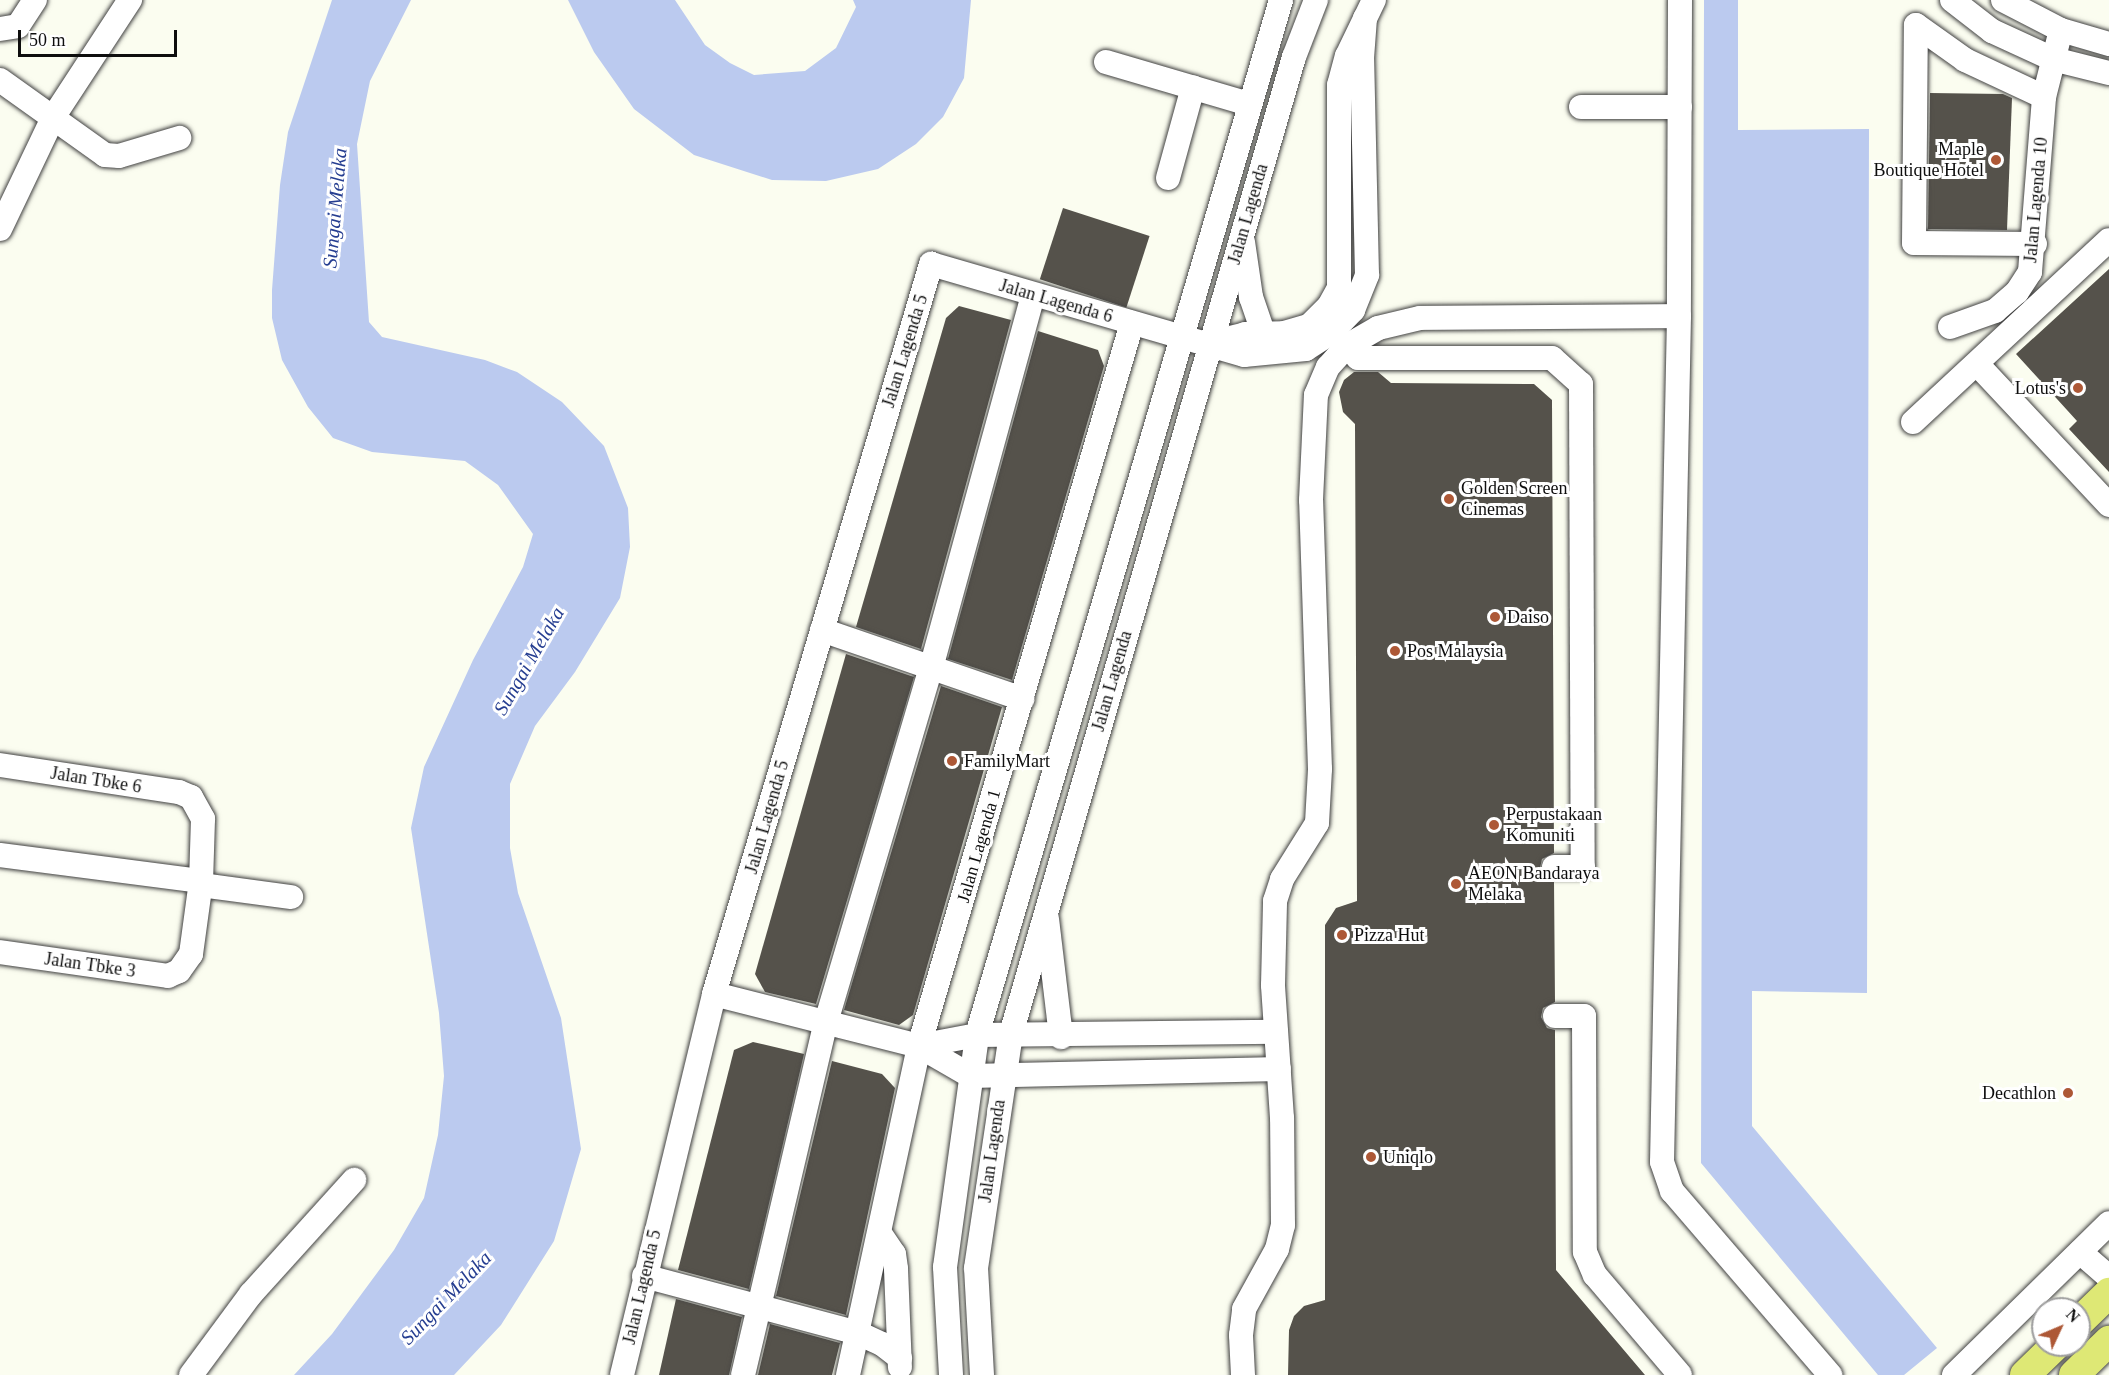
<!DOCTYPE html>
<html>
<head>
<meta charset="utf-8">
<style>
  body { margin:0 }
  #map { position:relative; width:2109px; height:1375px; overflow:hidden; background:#fbfdf0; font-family:"Times New Roman",serif }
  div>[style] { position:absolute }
  .water>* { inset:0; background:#bbcaef }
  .building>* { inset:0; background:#55524b; transform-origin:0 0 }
  .roads { filter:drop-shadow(0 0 2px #414141) drop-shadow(0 0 2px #414141) }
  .minor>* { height:24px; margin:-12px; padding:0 12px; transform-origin:12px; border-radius:12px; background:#fff }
  .major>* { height:30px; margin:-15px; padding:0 15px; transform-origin:15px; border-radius:15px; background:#dee875 }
  .dots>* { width:16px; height:16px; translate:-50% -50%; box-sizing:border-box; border:3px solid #fff; border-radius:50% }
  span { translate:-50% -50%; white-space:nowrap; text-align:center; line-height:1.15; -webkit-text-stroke:6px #fff; paint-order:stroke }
  .poi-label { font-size:18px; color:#0e0e0e }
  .right { translate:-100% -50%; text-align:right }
  .left { translate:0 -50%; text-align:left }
  .street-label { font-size:18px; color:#0e0e0e }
  .water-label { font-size:20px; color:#263e91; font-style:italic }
  .north { position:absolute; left:2031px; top:1297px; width:60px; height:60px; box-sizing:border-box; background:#fff; border:2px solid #9f9f9f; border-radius:50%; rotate:46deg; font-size:16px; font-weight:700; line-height:24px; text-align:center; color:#0e0e0e }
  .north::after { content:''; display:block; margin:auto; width:21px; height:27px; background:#ad5836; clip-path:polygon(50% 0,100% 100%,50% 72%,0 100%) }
  .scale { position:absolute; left:18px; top:30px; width:159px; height:27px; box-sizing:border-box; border:3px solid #0e0e0e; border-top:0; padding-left:8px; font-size:18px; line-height:21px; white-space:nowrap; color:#0e0e0e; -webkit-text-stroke:4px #fff; paint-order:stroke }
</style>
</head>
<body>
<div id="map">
  <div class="water">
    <div style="clip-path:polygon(332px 0,411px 0,370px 81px,357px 144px,369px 322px,382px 337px,485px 360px,517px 372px,562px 402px,604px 446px,628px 508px,630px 547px,620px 598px,575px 672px,535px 726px,510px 784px,510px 848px,518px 893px,561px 1018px,581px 1149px,554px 1241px,501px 1325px,454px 1375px,294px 1375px,332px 1334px,394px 1250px,424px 1198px,438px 1135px,444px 1076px,439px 1013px,411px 828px,424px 767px,473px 660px,523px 567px,533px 534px,498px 485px,465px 461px,372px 452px,333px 438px,308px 407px,282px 360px,272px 318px,272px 290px,280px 185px,288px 132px)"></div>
    <div style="clip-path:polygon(568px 0,675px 0,705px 45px,730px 63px,754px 75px,805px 71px,836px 48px,856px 7px,853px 0,971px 0,964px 78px,943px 117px,916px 144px,878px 169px,826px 181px,772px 180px,694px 155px,634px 109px,594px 52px)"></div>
    <div style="clip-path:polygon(1704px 0,1738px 0,1738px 130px,1869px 129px,1867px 993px,1752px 991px,1752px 1126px,1937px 1348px,1904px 1375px,1878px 1375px,1701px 1163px)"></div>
  </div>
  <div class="building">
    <div style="clip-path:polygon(1930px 93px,2003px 94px,2012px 98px,2007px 230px,1928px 229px)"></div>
    <div style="left:1063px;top:208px;width:91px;height:75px;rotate:18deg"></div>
    <div style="clip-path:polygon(2109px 269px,2109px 472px,2069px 429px,2077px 421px,2016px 354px)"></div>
    <div style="clip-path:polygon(959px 306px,1011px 320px,921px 649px,856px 627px,946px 318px)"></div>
    <div style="clip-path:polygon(1038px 331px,1098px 350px,1104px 366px,1012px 680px,948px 659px)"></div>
    <div style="clip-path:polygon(1354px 372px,1378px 372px,1391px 383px,1534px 384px,1552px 400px,1554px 853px,1542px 859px,1540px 868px,1546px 879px,1554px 881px,1555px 1002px,1543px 1008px,1541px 1017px,1547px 1028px,1555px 1030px,1556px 1270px,1645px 1375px,1288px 1375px,1289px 1330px,1294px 1316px,1304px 1306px,1325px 1300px,1325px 925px,1336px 908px,1357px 901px,1355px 424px,1343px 412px,1339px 392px,1344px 380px)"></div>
    <div style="clip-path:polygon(846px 654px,914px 677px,816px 1004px,765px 992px,755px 974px)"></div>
    <div style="clip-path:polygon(941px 686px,1002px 707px,913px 1015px,899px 1025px,844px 1010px)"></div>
    <div style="clip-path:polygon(753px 1042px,804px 1054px,749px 1289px,678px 1270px,734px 1050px)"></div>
    <div style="clip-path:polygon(832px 1061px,882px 1074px,895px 1088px,846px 1315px,776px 1296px)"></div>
    <div style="clip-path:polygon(676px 1299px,742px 1317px,729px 1375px,659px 1375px)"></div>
    <div style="clip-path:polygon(770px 1324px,840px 1343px,832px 1375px,758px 1375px)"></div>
  </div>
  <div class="roads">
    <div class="minor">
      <div style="left:1680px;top:0;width:316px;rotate:90.2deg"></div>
      <div style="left:1679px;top:316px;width:846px;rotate:91.15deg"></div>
      <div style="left:1662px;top:1162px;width:31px;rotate:71deg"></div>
      <div style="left:1672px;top:1191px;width:243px;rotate:49.3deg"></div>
      <div style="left:1952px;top:0;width:51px;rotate:37.8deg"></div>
      <div style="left:1992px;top:31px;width:67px;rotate:24.7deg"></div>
      <div style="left:2053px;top:59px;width:58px;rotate:14deg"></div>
      <div style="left:2003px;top:0;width:65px;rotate:27.3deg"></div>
      <div style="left:2061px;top:30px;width:50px;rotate:16.3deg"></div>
      <div style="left:0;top:29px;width:18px;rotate:-9deg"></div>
      <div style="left:18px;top:26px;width:31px;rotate:-57deg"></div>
      <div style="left:1106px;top:62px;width:149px;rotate:16.4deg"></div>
      <div style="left:0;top:80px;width:129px;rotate:35.5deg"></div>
      <div style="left:105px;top:155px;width:14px;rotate:4deg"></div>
      <div style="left:119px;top:156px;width:63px;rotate:-16.7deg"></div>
      <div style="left:1581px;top:107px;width:99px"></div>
      <div style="left:1168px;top:178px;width:94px;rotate:-74.6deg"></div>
      <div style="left:0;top:229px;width:125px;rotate:-64.5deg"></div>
      <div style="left:54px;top:116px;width:139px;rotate:-56.8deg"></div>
      <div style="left:1243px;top:242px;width:56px;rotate:81.7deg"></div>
      <div style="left:1251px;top:297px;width:40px;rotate:71.1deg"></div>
      <div style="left:2035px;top:244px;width:121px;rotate:-179.5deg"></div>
      <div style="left:1914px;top:243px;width:218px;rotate:-89.5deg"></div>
      <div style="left:1916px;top:25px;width:60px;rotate:35.5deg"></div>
      <div style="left:1965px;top:60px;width:87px;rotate:25.1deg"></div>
      <div style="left:1950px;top:327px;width:48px;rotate:-19.6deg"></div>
      <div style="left:1995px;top:311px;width:29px;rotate:-41deg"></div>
      <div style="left:2017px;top:292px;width:24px;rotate:-57deg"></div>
      <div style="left:2030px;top:272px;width:176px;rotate:-85.4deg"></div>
      <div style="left:2044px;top:97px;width:69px;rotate:-75.8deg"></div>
      <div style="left:1210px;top:343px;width:36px;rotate:-14deg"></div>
      <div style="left:1245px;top:334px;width:39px;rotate:-1deg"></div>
      <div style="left:1284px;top:333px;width:26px;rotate:-16deg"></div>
      <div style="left:1309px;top:326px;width:28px;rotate:-45deg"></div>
      <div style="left:1329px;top:306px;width:21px;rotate:-61deg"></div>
      <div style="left:1339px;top:288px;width:203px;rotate:-90deg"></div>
      <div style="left:1339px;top:85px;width:30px;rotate:-75deg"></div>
      <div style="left:1347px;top:56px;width:62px;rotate:-64.3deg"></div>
      <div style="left:1347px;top:346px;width:16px;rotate:47deg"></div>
      <div style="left:1358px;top:358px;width:194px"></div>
      <div style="left:1552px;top:358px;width:39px;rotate:42deg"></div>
      <div style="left:1581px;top:384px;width:483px;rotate:89.8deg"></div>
      <div style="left:1583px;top:867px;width:29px;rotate:180deg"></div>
      <div style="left:1977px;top:364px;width:193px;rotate:46.9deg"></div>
      <div style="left:1913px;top:422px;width:267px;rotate:-42.9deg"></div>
      <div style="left:822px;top:630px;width:212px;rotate:19deg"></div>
      <div style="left:0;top:765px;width:181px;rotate:8.6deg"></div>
      <div style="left:179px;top:792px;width:13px;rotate:23deg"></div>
      <div style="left:191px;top:797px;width:25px;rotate:61deg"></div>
      <div style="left:203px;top:819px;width:62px;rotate:91.8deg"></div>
      <div style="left:201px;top:881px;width:74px;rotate:97.8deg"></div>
      <div style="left:191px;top:954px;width:21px;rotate:125deg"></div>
      <div style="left:179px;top:971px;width:12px;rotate:156deg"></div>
      <div style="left:168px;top:976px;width:170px;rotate:-171.9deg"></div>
      <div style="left:0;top:855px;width:203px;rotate:7.4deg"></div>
      <div style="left:201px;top:885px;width:91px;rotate:7.6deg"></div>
      <div style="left:1047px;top:919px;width:119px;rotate:83.2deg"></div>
      <div style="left:714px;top:994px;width:211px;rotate:14.2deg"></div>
      <div style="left:919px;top:1046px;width:60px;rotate:30deg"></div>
      <div style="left:971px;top:1076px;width:308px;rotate:-1.3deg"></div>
      <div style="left:1555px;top:1016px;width:29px"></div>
      <div style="left:1584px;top:1016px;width:236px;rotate:89.8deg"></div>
      <div style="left:1585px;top:1252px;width:25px;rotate:67deg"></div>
      <div style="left:1595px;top:1275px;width:131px;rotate:49.6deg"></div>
      <div style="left:919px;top:1046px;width:59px;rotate:-10.7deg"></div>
      <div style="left:977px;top:1035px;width:299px;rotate:-0.6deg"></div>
      <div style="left:881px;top:1235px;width:23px;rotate:56deg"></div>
      <div style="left:894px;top:1254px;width:15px;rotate:82deg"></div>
      <div style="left:896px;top:1269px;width:98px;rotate:87.7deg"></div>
      <div style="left:2080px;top:1252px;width:38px;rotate:41deg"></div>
      <div style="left:644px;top:1276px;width:221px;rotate:14.9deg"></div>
      <div style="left:858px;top:1333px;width:26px;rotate:25deg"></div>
      <div style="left:882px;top:1344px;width:23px;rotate:38deg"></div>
      <div style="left:191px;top:1375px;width:101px;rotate:-53.5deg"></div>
      <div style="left:251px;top:1294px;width:154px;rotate:-47.9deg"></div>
      <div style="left:622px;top:1375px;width:392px;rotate:-76.4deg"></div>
      <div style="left:714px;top:994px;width:762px;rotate:-73.44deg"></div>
      <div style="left:931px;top:264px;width:326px;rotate:16.2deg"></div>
      <div style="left:1244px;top:355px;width:62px;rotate:-5.5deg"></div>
      <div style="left:1306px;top:349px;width:30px;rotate:-33deg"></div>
      <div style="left:1331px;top:333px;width:32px;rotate:-46deg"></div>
      <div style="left:1353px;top:310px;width:38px;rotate:-68deg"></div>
      <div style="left:1367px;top:275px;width:217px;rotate:-91.3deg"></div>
      <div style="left:1362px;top:58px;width:40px;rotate:-85.7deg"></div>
      <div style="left:743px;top:1375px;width:363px;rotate:-76.8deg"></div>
      <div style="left:826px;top:1022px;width:369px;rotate:-73.5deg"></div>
      <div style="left:931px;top:668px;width:387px;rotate:-74.7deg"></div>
      <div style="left:848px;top:1375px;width:337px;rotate:-77.8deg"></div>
      <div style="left:919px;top:1046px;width:754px;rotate:-73.58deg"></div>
      <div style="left:951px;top:1375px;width:108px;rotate:-93.2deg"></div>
      <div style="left:945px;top:1267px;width:234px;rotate:-82.1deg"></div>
      <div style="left:977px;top:1035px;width:1079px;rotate:-73.63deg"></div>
      <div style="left:982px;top:1375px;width:107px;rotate:-93.2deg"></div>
      <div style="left:976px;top:1268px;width:237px;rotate:-81.5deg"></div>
      <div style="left:1011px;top:1034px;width:1017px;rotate:-73.85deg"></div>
      <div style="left:1294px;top:57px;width:61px;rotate:-68.9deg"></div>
      <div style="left:1243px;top:1375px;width:40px;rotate:-92.9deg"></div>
      <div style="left:1241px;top:1335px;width:26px;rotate:-83deg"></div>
      <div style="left:1244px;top:1309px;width:68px;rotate:-61.2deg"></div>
      <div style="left:1277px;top:1249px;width:25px;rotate:-76deg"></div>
      <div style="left:1283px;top:1225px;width:107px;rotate:-90.5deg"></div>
      <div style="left:1282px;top:1118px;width:133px;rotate:-93.9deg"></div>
      <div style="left:1273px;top:985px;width:84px;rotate:-88.6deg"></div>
      <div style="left:1275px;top:901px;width:23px;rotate:-72deg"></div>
      <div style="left:1282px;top:879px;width:66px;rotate:-58deg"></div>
      <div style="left:1317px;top:823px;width:54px;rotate:-86.8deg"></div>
      <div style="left:1320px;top:769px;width:269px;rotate:-91.9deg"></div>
      <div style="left:1311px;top:500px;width:105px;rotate:-87.3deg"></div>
      <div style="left:1316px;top:395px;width:30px;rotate:-67deg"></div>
      <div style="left:1328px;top:367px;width:28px;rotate:-48deg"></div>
      <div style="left:1347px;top:346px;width:36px;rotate:-30deg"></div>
      <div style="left:1378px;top:328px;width:43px;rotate:-13.4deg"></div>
      <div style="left:1420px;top:318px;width:259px;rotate:-0.4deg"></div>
      <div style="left:1954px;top:1375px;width:217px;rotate:-44.4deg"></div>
    </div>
    <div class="major">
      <div style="left:2079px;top:1322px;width:42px;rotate:-44deg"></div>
      <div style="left:2025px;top:1375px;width:43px;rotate:-44.1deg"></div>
      <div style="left:2074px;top:1375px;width:49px;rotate:-44.2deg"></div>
    </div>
  </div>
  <div class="dots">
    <div style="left:1996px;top:160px;background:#ad5836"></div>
    <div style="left:2078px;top:388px;background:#ad5836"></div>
    <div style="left:1449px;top:499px;background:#ad5836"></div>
    <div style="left:1495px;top:617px;background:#ad5836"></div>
    <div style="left:1395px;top:651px;background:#ad5836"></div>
    <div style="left:952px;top:761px;background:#ad5836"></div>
    <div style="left:1494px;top:825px;background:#ad5836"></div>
    <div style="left:1456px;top:884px;background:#ad5836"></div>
    <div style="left:1342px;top:935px;background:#ad5836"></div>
    <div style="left:2068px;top:1093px;background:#ad5836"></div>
    <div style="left:1371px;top:1157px;background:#ad5836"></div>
  </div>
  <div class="poi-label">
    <span class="right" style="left:1984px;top:160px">Maple<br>Boutique Hotel</span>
    <span class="right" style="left:2066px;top:388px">Lotus's</span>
    <span class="left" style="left:1461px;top:499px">Golden Screen<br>Cinemas</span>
    <span class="left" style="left:1507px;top:617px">Daiso</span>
    <span class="left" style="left:1407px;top:651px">Pos Malaysia</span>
    <span class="left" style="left:964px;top:761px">FamilyMart</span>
    <span class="left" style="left:1506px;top:825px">Perpustakaan<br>Komuniti</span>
    <span class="left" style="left:1468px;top:884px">AEON Bandaraya<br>Melaka</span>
    <span class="left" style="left:1354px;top:935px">Pizza Hut</span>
    <span class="right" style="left:2056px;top:1093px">Decathlon</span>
    <span class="left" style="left:1383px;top:1157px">Uniqlo</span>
  </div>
  <div class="street-label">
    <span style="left:2036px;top:200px;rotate:-85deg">Jalan Lagenda 10</span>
    <span style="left:1248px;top:214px;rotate:-74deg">Jalan Lagenda</span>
    <span style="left:1056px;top:301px;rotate:16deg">Jalan Lagenda 6</span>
    <span style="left:905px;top:351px;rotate:-73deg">Jalan Lagenda 5</span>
    <span style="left:1112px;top:681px;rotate:-74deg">Jalan Lagenda</span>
    <span style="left:96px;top:780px;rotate:9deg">Jalan Tbke 6</span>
    <span style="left:767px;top:817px;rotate:-74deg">Jalan Lagenda 5</span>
    <span style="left:979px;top:846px;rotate:-74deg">Jalan Lagenda 1</span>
    <span style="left:90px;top:965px;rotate:8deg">Jalan Tbke 3</span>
    <span style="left:992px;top:1151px;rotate:-82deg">Jalan Lagenda</span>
    <span style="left:642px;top:1287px;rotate:-77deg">Jalan Lagenda 5</span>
  </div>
  <div class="water-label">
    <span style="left:335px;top:208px;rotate:-85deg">Sungai Melaka</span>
    <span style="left:529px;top:661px;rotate:-60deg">Sungai Melaka</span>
    <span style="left:446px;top:1298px;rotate:-46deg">Sungai Melaka</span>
  </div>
  <div class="north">N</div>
  <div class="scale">50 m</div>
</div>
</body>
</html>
